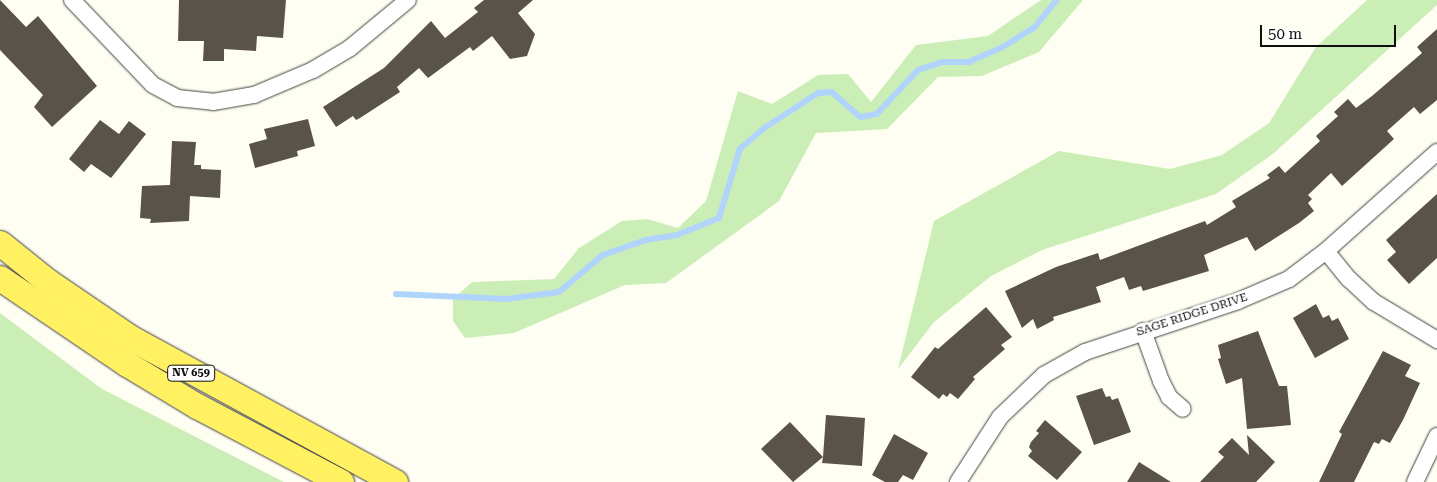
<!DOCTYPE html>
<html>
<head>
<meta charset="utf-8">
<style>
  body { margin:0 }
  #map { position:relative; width:1437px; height:482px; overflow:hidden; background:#fffef2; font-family:"Roboto Serif",serif }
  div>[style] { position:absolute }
  .green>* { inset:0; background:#cbeeb7 }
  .stream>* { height:5.5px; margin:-2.75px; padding:0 2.75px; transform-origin:2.75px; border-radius:2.75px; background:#b1d4fc }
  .building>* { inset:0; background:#59534a }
  .roads { filter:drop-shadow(0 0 1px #424242) drop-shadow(0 0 1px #424242) }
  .minor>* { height:16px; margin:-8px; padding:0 8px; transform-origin:8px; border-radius:8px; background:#fff }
  .primary>* { height:25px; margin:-12.5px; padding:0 12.5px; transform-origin:12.5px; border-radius:12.5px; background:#fff162 }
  span { translate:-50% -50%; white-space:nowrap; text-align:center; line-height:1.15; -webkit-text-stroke:5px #fff; paint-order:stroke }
  .shield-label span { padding:1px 4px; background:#fff; border:1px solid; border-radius:4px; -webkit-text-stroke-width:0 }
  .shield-label { font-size:11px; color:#0f0f0f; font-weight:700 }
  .street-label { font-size:12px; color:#0f0f0f }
  .scale { position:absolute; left:1260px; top:25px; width:136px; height:22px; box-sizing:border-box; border:2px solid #0f0f0f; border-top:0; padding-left:6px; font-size:15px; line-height:18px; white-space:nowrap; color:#0f0f0f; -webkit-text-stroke:4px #fff; paint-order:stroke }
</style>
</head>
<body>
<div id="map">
  <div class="green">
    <div style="clip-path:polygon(1041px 0,1083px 0,1039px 52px,982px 76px,938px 77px,887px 129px,816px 133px,779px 201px,666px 283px,625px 285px,514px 333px,465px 338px,453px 321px,453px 299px,472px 282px,554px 279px,579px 248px,622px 221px,647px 219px,678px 228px,706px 201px,738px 91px,772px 104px,818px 75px,848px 74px,871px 102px,916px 45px,988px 36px)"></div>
    <div style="clip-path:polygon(1367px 0,1437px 0,1437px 5px,1274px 153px,1216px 194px,1042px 250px,991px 276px,934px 322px,898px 369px,934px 221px,1059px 151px,1170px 169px,1222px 155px,1269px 123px,1316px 47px)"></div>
    <div style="clip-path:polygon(0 313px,102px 389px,284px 482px,0 482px)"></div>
  </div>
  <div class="stream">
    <div style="left:396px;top:294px;width:111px;rotate:2.6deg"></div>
    <div style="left:507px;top:299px;width:52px;rotate:-7.7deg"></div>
    <div style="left:559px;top:292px;width:57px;rotate:-40.1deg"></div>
    <div style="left:603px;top:255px;width:46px;rotate:-19.2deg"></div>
    <div style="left:646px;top:240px;width:31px;rotate:-9deg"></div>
    <div style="left:677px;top:235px;width:45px;rotate:-22deg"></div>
    <div style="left:719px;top:218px;width:72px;rotate:-73.1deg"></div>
    <div style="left:740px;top:149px;width:30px;rotate:-41deg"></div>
    <div style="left:763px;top:129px;width:66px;rotate:-33.2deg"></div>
    <div style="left:818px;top:93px;width:14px;rotate:-4deg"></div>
    <div style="left:832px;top:92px;width:38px;rotate:41deg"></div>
    <div style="left:861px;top:117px;width:16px;rotate:-11deg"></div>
    <div style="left:877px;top:114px;width:60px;rotate:-47deg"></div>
    <div style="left:918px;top:70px;width:25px;rotate:-18deg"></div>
    <div style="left:942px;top:62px;width:27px"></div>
    <div style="left:969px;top:62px;width:37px;rotate:-24deg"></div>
    <div style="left:1003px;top:47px;width:36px;rotate:-32deg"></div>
    <div style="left:1034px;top:28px;width:36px;rotate:-51deg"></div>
  </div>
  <div class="building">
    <div style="clip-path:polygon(0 0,26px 27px,38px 16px,97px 86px,52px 127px,34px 107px,43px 95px,0 50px)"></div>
    <div style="clip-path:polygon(179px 0,286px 0,283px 38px,257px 36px,256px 51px,224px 49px,224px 61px,203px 61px,204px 41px,178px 41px)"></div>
    <div style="clip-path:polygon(484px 0,533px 0,518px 13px,535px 34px,527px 56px,510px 59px,492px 36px,473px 51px,470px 47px,428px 78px,419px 68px,397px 87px,400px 92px,360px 118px,356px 120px,353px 116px,336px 127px,323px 107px,384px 68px,431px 21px,445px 38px,478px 12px,474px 8px)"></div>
    <div style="clip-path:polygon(1437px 29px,1437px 100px,1420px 114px,1414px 107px,1387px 131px,1394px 139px,1342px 186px,1331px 173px,1308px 195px,1312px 199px,1308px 203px,1314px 211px,1299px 223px,1255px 251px,1247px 237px,1204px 255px,1209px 271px,1143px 291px,1141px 286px,1129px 290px,1124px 277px,1096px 287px,1101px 302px,1053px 317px,1054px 320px,1037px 329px,1033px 319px,1022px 328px,1005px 291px,1056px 267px,1098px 253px,1100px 260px,1205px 221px,1207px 225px,1236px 207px,1232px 201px,1270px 178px,1267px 175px,1279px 166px,1285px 173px,1320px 141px,1316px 136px,1338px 116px,1334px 112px,1348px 99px,1356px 108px,1372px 96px,1422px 53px,1417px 47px)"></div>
    <div style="clip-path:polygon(308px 119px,315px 146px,297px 151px,298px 156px,255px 168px,249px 144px,267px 139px,264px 129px)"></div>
    <div style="clip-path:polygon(100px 120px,119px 134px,129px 121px,146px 134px,111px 178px,91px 164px,84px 172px,69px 159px)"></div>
    <div style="clip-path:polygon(172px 141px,196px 142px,194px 165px,201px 165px,201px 169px,221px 170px,220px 198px,190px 196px,189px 221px,150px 223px,151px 219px,140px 218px,142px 186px,170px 185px)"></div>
    <div style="clip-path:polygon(1437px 194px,1437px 258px,1409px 284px,1387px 260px,1396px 252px,1386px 240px)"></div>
    <div style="clip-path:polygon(1316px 304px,1323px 318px,1329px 315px,1332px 321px,1338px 318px,1349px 339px,1315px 358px,1293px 318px)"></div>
    <div style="clip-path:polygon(986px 307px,1012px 337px,1001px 345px,1005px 349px,973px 377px,975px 379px,958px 399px,950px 393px,947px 397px,943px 394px,939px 399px,911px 377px,935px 347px,938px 349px)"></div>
    <div style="clip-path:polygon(1258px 331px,1279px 386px,1287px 386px,1291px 425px,1247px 429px,1242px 378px,1226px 384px,1218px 359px,1221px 358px,1218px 345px)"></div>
    <div style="clip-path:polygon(1383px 351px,1411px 365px,1405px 376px,1420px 383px,1403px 420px,1390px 443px,1382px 439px,1379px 444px,1374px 442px,1354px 482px,1319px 482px,1342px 434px,1339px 432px)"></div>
    <div style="clip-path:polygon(1102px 388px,1106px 397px,1110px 396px,1112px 400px,1118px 398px,1131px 432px,1094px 445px,1076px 396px)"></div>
    <div style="clip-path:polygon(826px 415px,865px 418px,862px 466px,822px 463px,823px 457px,793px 482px,761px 449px,790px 422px,823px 457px)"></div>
    <div style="clip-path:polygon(1045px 420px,1082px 452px,1057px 480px,1028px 456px,1032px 451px,1029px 447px,1031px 442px,1039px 433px,1036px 431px)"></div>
    <div style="clip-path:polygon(894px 434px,928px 453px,913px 480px,903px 475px,898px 482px,885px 482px,872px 475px)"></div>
    <div style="clip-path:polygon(1247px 435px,1275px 462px,1256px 482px,1200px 482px,1224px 457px,1218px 452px,1232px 438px,1249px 455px)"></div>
    <div style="clip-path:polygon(1139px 462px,1171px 482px,1127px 482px)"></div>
  </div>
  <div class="roads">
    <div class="minor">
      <div style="left:72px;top:0;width:117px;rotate:46.4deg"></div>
      <div style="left:153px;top:85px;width:27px;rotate:28deg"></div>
      <div style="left:177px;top:98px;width:36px;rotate:6deg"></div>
      <div style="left:213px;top:102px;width:42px;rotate:-9.7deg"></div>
      <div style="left:254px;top:95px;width:64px;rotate:-23deg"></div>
      <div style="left:313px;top:70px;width:43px;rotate:-30.7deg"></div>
      <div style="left:350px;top:48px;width:75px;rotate:-39.6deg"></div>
      <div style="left:1326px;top:251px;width:36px;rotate:51deg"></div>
      <div style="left:1349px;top:279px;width:34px;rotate:43deg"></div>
      <div style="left:1374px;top:302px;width:74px;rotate:31.1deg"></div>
      <div style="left:1143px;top:331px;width:53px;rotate:70.2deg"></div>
      <div style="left:1161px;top:381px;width:18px;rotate:63deg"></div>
      <div style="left:1169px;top:397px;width:18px;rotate:41deg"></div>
      <div style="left:958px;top:482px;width:77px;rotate:-57.1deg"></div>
      <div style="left:1000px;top:417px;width:61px;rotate:-43.7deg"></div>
      <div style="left:1044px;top:375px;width:47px;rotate:-29.3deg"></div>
      <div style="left:1085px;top:352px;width:161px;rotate:-18.4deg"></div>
      <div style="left:1238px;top:301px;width:56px;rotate:-23.3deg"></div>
      <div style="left:1289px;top:279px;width:46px;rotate:-37.1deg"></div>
      <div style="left:1326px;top:251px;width:149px;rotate:-41.7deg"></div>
      <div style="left:1415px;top:482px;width:51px;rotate:-64.4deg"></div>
    </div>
    <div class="primary">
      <div style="left:0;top:243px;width:59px;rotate:38.8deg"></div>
      <div style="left:46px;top:280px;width:103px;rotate:34.3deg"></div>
      <div style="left:131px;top:338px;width:301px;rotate:28.6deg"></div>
      <div style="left:0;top:278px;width:153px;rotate:34.1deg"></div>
      <div style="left:127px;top:364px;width:82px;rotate:31deg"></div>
      <div style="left:197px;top:406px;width:163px;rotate:27.8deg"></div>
    </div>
  </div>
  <div class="shield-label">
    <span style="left:191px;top:373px">NV 659</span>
  </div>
  <div class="street-label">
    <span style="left:1192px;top:315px;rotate:-18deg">SAGE RIDGE DRIVE</span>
  </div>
  <div class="scale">50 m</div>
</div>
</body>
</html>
